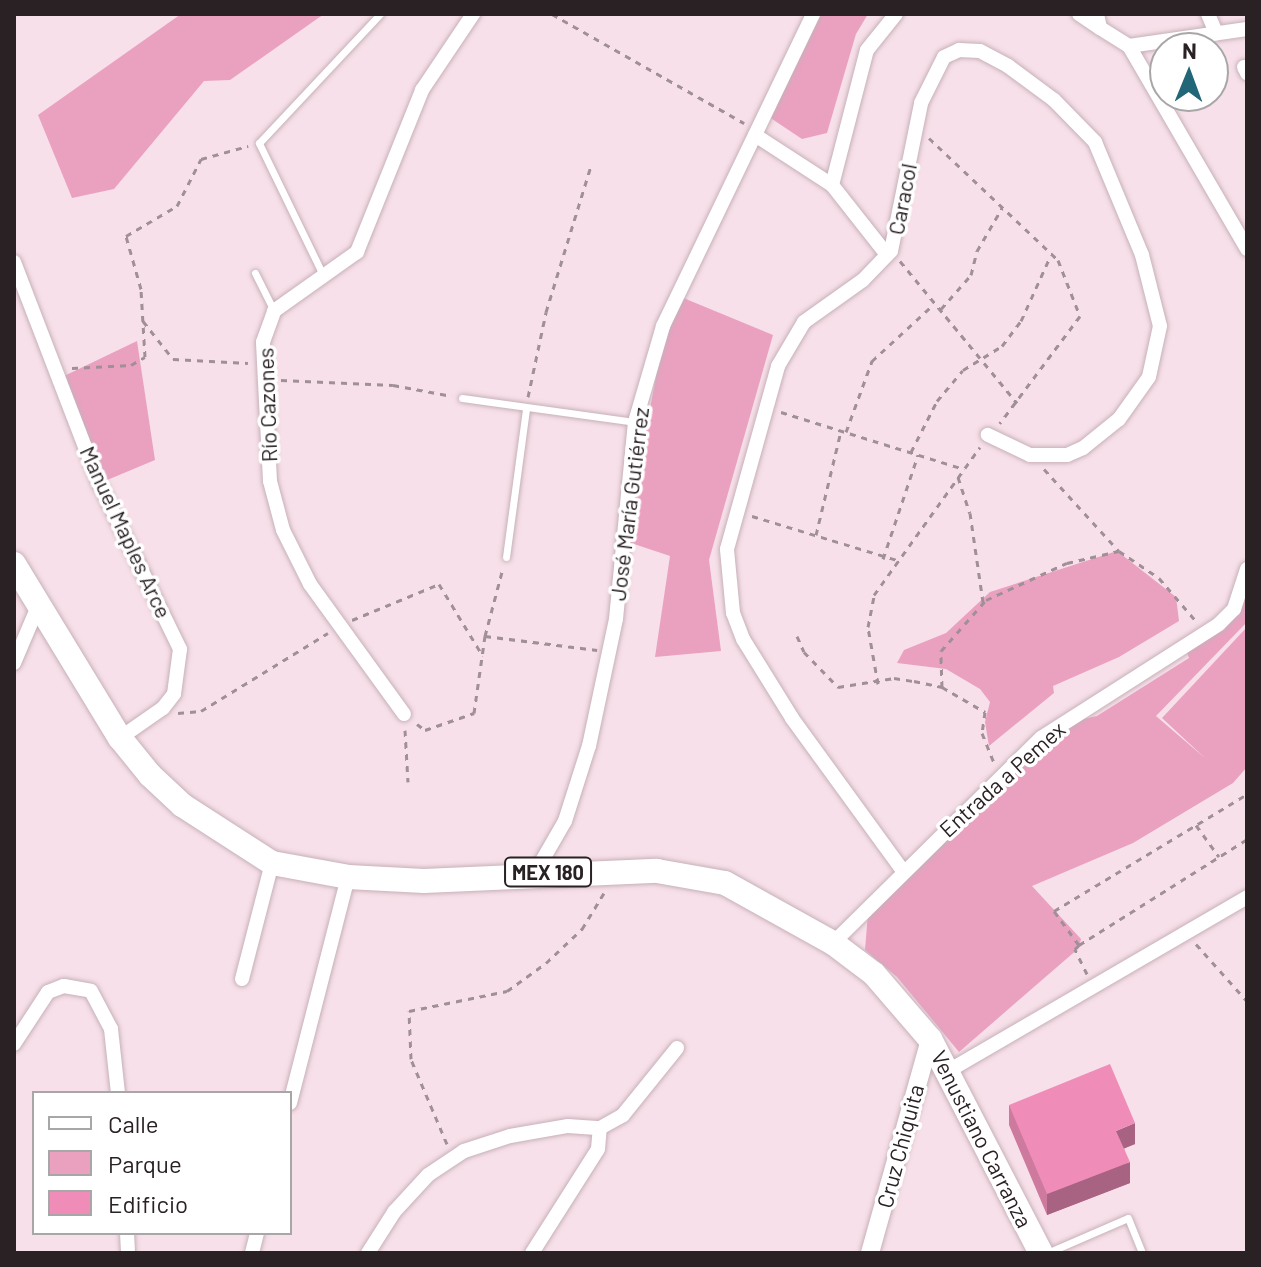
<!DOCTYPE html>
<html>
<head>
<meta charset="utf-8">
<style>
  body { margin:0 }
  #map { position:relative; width:1261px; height:1267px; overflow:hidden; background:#f7e0e9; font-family:Barlow,sans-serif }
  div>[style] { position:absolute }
  .green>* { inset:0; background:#eaa1c0 }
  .path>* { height:3px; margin-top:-1.5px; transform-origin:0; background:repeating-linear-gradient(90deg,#a08f96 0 6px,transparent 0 12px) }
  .roads { filter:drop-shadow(0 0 2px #c7b0b9) drop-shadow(0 0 2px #c7b0b9) }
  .service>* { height:7px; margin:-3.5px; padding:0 3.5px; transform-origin:3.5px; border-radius:3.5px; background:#fff }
  .minor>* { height:14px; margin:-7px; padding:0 7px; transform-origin:7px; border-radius:7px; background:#fff }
  .tertiary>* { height:18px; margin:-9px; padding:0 9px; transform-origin:9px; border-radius:9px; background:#fff }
  .primary>* { height:24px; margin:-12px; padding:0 12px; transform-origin:12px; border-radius:12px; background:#fff }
  .wall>* { inset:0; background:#ce799e }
  .shaded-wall>* { inset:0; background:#a76381 }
  .building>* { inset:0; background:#ef8db8 }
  span { translate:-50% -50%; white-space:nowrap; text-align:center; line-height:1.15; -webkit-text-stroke:7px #fff; paint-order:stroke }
  .shield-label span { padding:2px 6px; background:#fff; border:2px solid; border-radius:6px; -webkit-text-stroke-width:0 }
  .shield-label { font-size:20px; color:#292124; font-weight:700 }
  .street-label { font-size:22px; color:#292124 }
  .frame { position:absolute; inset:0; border:16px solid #292124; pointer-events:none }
  .legend { position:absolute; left:32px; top:1091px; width:260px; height:144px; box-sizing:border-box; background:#fff; border:2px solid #a9a6a7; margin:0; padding:10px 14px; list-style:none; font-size:24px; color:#292124 }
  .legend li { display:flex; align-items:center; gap:16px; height:40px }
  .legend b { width:40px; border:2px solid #a9a6a7 }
  .north { position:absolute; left:1149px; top:32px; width:80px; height:80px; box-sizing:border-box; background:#fff; border:2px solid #a9a6a7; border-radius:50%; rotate:1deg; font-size:22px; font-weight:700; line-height:32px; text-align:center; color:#292124 }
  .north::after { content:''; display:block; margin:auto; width:28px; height:36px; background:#226778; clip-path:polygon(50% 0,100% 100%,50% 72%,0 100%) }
</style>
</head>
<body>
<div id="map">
  <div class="green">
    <div style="clip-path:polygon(181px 14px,324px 14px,230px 80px,204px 81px,114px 189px,72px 198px,38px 115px)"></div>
    <div style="clip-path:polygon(814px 14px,868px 14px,856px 34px,827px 133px,802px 139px,763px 113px)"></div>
    <div style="clip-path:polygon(681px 297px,773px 335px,709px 560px,721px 651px,655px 657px,670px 556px,625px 541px,665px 329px)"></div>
    <div style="clip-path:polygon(137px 341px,155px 460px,100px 483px,62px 377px)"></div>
    <div style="clip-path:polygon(1117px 551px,1176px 597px,1179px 621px,1119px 657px,1053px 686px,1054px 693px,989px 746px,985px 722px,990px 702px,980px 689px,946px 669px,897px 663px,904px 650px,946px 633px,990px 592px)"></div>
    <div style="clip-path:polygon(1247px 577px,1247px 622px,1156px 716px,1206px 759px,1162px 718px,1247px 627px,1247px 767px,1233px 783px,1133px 843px,1032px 886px,1081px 939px,1079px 948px,959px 1052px,897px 977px,865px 950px,868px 913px,1065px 723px,1097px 716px,1189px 658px,1185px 647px,1233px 608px)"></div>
  </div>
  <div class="path">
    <div style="left:552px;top:14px;width:221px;rotate:29.6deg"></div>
    <div style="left:929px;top:138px;width:178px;rotate:43.4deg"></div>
    <div style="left:1058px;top:260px;width:60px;rotate:68.6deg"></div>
    <div style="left:1080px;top:316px;width:134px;rotate:126.8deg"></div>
    <div style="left:900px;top:261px;width:184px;rotate:50.5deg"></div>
    <div style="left:941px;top:309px;width:45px;rotate:-48.6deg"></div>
    <div style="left:971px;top:275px;width:25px;rotate:-76deg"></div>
    <div style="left:977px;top:251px;width:50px;rotate:-59.8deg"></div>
    <div style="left:143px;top:321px;width:48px;rotate:51.7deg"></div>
    <div style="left:173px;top:359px;width:75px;rotate:3.1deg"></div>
    <div style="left:72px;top:368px;width:59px;rotate:-2.9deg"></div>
    <div style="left:131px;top:365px;width:16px;rotate:-30deg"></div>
    <div style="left:145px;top:357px;width:68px;rotate:-93.4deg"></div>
    <div style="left:141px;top:289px;width:55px;rotate:-105.8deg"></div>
    <div style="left:126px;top:236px;width:59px;rotate:-30.5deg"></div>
    <div style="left:177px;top:206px;width:53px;rotate:-62.9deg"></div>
    <div style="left:201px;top:159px;width:49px;rotate:-15.5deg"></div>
    <div style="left:281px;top:380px;width:112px;rotate:2.6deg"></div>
    <div style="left:393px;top:385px;width:60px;rotate:10.6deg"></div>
    <div style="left:528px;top:397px;width:87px;rotate:-78deg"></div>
    <div style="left:546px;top:312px;width:153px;rotate:-72.9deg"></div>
    <div style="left:781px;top:412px;width:192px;rotate:17.3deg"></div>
    <div style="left:846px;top:432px;width:76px;rotate:-69.9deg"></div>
    <div style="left:872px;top:361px;width:84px;rotate:-42.6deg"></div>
    <div style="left:911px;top:452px;width:57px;rotate:-63deg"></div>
    <div style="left:937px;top:401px;width:40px;rotate:-50deg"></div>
    <div style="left:963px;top:370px;width:46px;rotate:-31.6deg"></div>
    <div style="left:1002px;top:346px;width:31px;rotate:-53deg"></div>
    <div style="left:1021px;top:321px;width:72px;rotate:-65.6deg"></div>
    <div style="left:1044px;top:469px;width:111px;rotate:47.6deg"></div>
    <div style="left:1119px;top:551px;width:48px;rotate:34deg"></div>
    <div style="left:1159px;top:578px;width:57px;rotate:49.3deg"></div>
    <div style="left:958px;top:477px;width:38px;rotate:72deg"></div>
    <div style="left:970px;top:513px;width:90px;rotate:81.7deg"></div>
    <div style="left:752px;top:516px;width:152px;rotate:16.9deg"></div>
    <div style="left:816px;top:535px;width:107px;rotate:-76.5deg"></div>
    <div style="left:883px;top:559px;width:110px;rotate:-71.4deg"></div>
    <div style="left:352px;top:620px;width:94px;rotate:-22.5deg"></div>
    <div style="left:439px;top:584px;width:84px;rotate:58.6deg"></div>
    <div style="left:485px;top:636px;width:113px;rotate:7.1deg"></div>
    <div style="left:797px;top:636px;width:17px;rotate:66deg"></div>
    <div style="left:804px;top:652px;width:49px;rotate:45.8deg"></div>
    <div style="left:838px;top:687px;width:57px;rotate:-9.1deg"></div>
    <div style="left:894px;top:678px;width:20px;rotate:9deg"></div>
    <div style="left:914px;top:681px;width:29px;rotate:12deg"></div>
    <div style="left:942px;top:687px;width:50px;rotate:30.2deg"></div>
    <div style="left:985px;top:712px;width:21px;rotate:98deg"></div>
    <div style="left:982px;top:733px;width:35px;rotate:68deg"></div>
    <div style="left:878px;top:684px;width:58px;rotate:-100deg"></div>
    <div style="left:868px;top:627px;width:33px;rotate:-79deg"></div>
    <div style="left:874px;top:595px;width:182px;rotate:-54.4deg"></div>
    <div style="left:942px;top:687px;width:36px;rotate:-92deg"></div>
    <div style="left:941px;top:651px;width:68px;rotate:-48.6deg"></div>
    <div style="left:986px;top:600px;width:89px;rotate:-24.6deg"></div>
    <div style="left:1067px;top:563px;width:53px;rotate:-13deg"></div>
    <div style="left:178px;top:713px;width:23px;rotate:-5deg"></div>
    <div style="left:201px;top:711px;width:149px;rotate:-31.6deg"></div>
    <div style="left:417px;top:724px;width:10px;rotate:37deg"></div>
    <div style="left:425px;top:730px;width:52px;rotate:-19.1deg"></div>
    <div style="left:474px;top:713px;width:78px;rotate:-81.9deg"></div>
    <div style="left:485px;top:636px;width:70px;rotate:-75.2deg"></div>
    <div style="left:405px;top:730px;width:52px;rotate:86.7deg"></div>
    <div style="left:1196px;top:825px;width:39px;rotate:54deg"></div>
    <div style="left:1196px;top:944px;width:76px;rotate:48.2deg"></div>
    <div style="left:1079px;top:945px;width:199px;rotate:-32.2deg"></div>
    <div style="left:1087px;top:974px;width:28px;rotate:-116deg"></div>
    <div style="left:1075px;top:949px;width:6px;rotate:-45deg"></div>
    <div style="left:1079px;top:945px;width:42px;rotate:-126.3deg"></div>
    <div style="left:1054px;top:911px;width:226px;rotate:-31.2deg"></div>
    <div style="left:447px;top:1144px;width:92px;rotate:-113deg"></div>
    <div style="left:411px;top:1059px;width:48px;rotate:-92.4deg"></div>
    <div style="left:409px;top:1011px;width:100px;rotate:-11.5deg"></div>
    <div style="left:507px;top:991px;width:48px;rotate:-35.7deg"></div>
    <div style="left:546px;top:963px;width:50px;rotate:-43.4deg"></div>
    <div style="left:582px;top:929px;width:42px;rotate:-58.6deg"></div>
  </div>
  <div class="roads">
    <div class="service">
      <div style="left:255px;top:273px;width:42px;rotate:63.4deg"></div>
      <div style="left:324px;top:277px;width:149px;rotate:-115.9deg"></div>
      <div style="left:259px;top:143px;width:177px;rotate:-46.8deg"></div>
      <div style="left:462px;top:398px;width:174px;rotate:7.9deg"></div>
      <div style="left:506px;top:557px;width:149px;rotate:-82.3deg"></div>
      <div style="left:1047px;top:1253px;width:88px;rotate:-23.4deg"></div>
      <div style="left:1128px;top:1218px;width:38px;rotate:68deg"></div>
    </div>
    <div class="minor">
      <div style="left:1079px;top:14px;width:25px;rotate:34deg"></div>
      <div style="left:1097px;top:14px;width:14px;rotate:78deg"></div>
      <div style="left:1100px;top:28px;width:34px;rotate:32deg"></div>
      <div style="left:1129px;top:46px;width:235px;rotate:59.8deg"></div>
      <div style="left:1208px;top:14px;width:21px;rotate:67deg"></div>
      <div style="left:1129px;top:46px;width:119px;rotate:-8.2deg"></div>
      <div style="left:1244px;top:67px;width:7px;rotate:63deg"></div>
      <div style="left:755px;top:135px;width:92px;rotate:33deg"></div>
      <div style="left:832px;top:185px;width:89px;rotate:51.8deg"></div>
      <div style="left:832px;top:185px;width:139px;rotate:-75.5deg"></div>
      <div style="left:867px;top:50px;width:46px;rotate:-51.1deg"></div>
      <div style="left:14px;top:262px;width:237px;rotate:69deg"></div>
      <div style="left:99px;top:483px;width:185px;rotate:64deg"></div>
      <div style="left:180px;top:649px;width:45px;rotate:97.6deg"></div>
      <div style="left:174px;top:694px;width:18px;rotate:128deg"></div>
      <div style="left:163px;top:708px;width:52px;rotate:145.1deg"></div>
      <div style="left:14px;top:663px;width:64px;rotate:-67deg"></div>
      <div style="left:404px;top:714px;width:160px;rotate:-125.9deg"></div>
      <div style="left:310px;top:584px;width:60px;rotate:-116.6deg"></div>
      <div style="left:283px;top:530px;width:51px;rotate:-104.9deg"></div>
      <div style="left:270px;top:481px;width:139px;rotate:-92.9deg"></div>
      <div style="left:263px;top:342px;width:33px;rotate:-70deg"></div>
      <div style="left:274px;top:311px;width:102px;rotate:-35.4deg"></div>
      <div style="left:357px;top:252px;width:175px;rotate:-68.1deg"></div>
      <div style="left:422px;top:90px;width:92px;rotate:-56.1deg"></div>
      <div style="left:903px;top:871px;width:189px;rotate:-126deg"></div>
      <div style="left:792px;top:718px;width:93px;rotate:-121.8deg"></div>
      <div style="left:743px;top:639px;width:28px;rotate:-111deg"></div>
      <div style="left:733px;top:613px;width:64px;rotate:-95.4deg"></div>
      <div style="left:727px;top:549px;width:190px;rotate:-74.4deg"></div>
      <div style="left:778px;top:366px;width:51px;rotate:-59.4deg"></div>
      <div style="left:804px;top:322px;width:72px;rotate:-35.4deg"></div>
      <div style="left:863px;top:280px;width:40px;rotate:-46deg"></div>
      <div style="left:891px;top:251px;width:151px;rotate:-78.5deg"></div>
      <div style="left:921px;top:103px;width:51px;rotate:-63.4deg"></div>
      <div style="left:944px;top:57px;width:17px;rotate:-25deg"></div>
      <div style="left:959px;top:50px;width:21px;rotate:3deg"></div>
      <div style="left:980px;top:51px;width:32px;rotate:28deg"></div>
      <div style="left:1008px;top:66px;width:57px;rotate:36.5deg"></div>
      <div style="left:1054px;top:100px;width:59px;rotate:45.7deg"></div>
      <div style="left:1095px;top:142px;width:122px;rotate:67.4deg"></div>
      <div style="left:1142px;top:255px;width:73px;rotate:75.8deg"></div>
      <div style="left:1160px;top:326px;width:52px;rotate:102.2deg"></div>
      <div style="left:1149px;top:377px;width:52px;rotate:125.5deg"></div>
      <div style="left:1119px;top:419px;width:46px;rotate:141.1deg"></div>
      <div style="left:1083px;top:448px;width:17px;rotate:156deg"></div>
      <div style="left:1067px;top:455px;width:37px;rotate:180deg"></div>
      <div style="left:1030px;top:455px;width:47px;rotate:-154.5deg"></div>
      <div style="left:535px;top:873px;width:60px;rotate:-60deg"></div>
      <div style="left:565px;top:821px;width:79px;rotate:-72.3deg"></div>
      <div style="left:589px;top:746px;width:130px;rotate:-78deg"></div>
      <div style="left:616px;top:619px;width:198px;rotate:-84.5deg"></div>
      <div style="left:635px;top:422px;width:100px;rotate:-73.7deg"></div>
      <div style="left:663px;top:326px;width:346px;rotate:-64.3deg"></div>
      <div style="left:833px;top:943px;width:292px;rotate:-44.6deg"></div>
      <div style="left:1041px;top:738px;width:211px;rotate:-32.6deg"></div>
      <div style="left:1219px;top:624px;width:21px;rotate:-45deg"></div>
      <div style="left:1234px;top:609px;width:42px;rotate:-72deg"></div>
      <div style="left:242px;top:979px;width:120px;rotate:-75.5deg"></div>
      <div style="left:14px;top:1044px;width:62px;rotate:-56.8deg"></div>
      <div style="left:48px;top:992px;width:17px;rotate:-21deg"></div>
      <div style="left:64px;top:986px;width:27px;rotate:10deg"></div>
      <div style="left:91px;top:991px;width:43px;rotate:62.2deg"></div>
      <div style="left:111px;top:1029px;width:64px;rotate:83.8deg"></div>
      <div style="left:950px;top:1070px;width:344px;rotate:-30.2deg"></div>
      <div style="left:290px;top:1103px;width:233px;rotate:-75.6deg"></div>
      <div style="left:600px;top:1128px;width:26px;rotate:-29deg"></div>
      <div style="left:623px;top:1115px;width:86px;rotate:-51.1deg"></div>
      <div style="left:127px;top:1233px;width:20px;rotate:87deg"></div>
      <div style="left:252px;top:1253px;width:21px;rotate:-76deg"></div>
      <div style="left:368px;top:1253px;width:49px;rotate:-57.6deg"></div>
      <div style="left:394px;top:1212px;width:50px;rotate:-47.4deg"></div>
      <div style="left:428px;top:1175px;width:43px;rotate:-33.7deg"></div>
      <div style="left:464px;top:1151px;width:48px;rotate:-18.1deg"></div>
      <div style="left:510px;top:1136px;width:59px;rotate:-9.8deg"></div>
      <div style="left:568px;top:1126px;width:32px;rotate:4deg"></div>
      <div style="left:532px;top:1253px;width:123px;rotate:-57.6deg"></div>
      <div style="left:598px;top:1149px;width:21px;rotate:-85deg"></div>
    </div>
    <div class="tertiary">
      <div style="left:870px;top:1253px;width:222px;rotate:-74.3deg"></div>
    </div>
    <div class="primary">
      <div style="left:14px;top:564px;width:204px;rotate:58.7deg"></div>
      <div style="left:120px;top:738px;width:48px;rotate:51deg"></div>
      <div style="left:150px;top:775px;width:44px;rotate:43.2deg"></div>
      <div style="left:182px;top:805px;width:107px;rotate:32.8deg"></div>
      <div style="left:272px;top:863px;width:77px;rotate:10.4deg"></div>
      <div style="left:348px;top:877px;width:76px;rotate:3deg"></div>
      <div style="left:424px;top:881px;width:233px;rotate:-2.5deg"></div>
      <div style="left:657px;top:871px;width:69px;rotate:10deg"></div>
      <div style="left:725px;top:883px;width:124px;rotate:29.1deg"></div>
      <div style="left:833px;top:943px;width:51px;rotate:37.1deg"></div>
      <div style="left:874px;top:974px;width:86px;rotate:49.3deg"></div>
      <div style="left:930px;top:1039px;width:241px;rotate:62.6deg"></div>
    </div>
  </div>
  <div class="wall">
    <div style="clip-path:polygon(1009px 1105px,1135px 1144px,1124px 1148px,1130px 1183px,1047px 1215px,1009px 1125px)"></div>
  </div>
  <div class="shaded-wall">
    <div style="clip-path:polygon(1135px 1123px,1135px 1144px,1116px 1152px,1116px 1131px)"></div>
    <div style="clip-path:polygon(1130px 1162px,1130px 1183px,1047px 1215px,1047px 1194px)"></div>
  </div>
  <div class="building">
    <div style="clip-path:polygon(1110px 1064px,1135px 1123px,1116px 1131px,1130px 1162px,1047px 1194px,1009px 1105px)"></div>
  </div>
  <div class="shield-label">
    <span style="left:548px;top:872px">MEX 180</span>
  </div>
  <div class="street-label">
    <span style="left:902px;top:199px;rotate:-79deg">Caracol</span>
    <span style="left:267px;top:405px;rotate:-92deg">Río Cazones</span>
    <span style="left:629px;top:504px;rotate:-83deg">José María Gutiérrez</span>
    <span style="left:126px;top:532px;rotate:65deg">Manuel Maples Arce</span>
    <span style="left:1002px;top:779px;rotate:-42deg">Entrada a Pemex</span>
    <span style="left:982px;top:1139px;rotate:63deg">Venustiano Carranza</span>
    <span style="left:900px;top:1146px;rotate:-75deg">Cruz Chiquita</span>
  </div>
  <div class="frame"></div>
  <ul class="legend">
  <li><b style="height:10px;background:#fff"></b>Calle</li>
  <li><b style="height:22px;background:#eaa1c0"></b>Parque</li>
  <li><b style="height:22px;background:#ef8db8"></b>Edificio</li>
  </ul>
  <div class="north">N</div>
</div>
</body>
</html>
